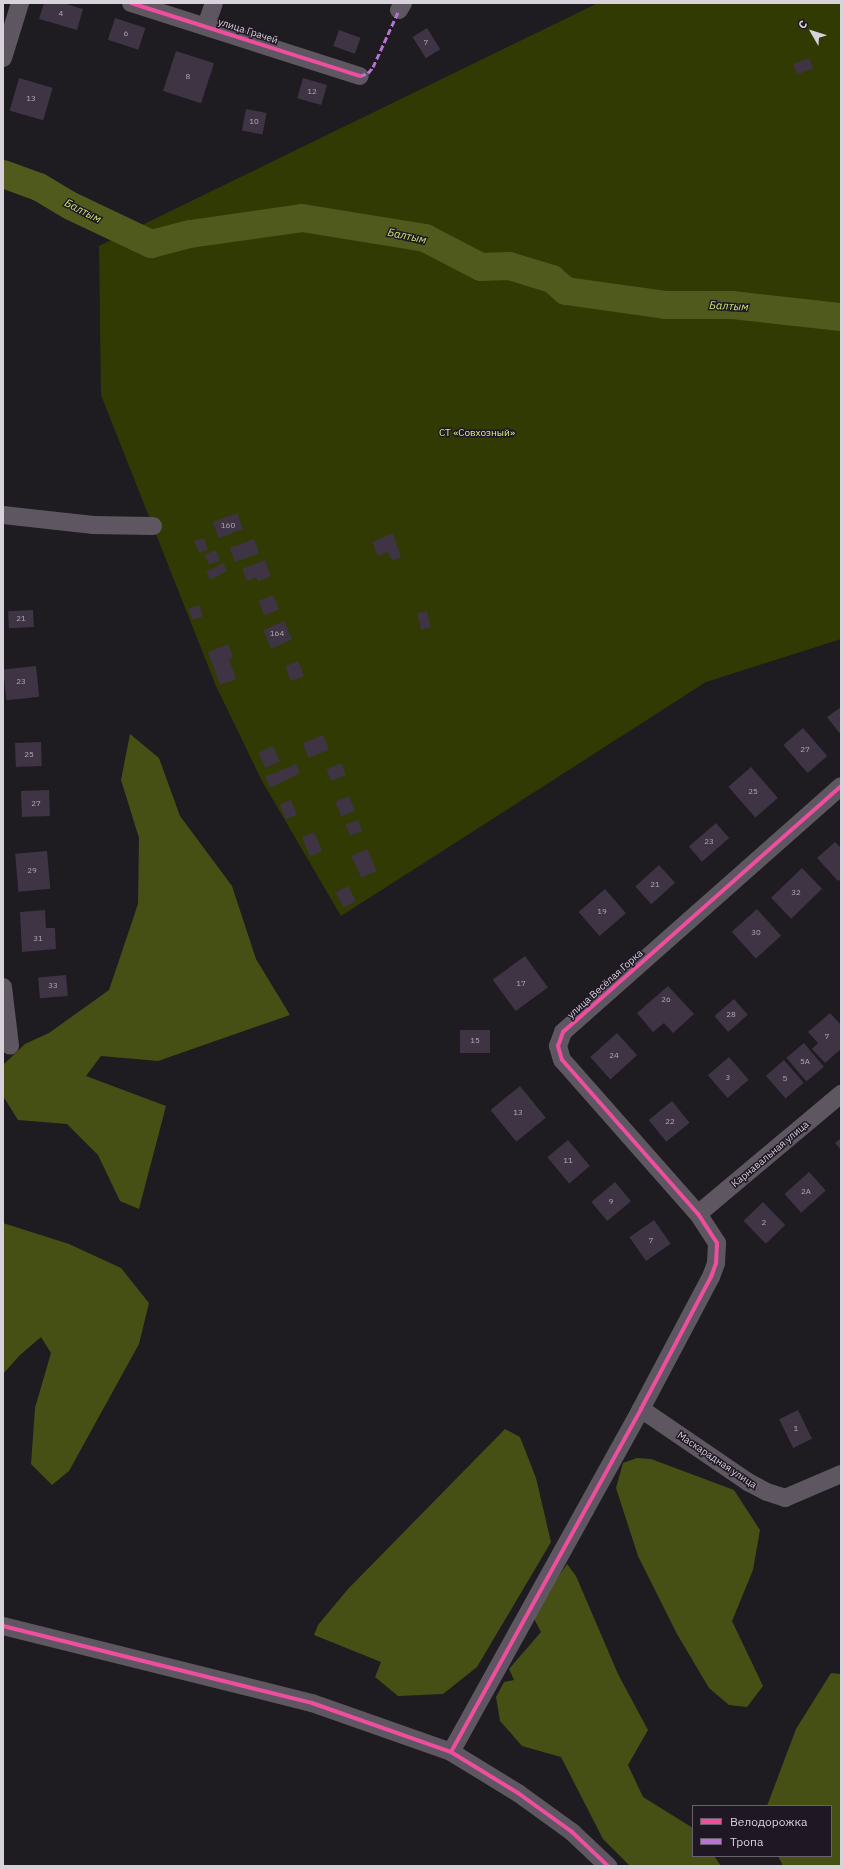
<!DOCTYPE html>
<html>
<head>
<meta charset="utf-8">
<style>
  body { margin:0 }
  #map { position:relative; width:844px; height:1869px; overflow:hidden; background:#1e1b21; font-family:"IBM Plex Sans",sans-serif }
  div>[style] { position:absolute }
  .green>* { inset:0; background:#323a04 }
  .forest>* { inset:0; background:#465015 }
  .river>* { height:28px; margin:-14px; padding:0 14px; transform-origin:14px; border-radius:14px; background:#4f5a1c }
  .building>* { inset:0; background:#3e3444; transform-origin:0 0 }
  .minor>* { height:18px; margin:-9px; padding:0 9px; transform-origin:9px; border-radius:9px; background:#5e5762 }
  .quiet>* { height:3px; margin-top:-1.5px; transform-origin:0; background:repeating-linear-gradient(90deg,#b673d3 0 6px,transparent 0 9px) }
  .cycleway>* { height:4px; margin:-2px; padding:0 2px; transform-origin:2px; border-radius:2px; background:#ef4d9e }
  span { translate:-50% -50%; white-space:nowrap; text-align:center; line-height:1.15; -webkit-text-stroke:3px #1f1824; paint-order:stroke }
  .number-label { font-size:8px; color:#b2aab5 }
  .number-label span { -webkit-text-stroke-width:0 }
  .street-label { font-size:10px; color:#d8d2db }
  .park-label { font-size:10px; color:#d9f17c }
  .water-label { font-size:11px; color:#cee671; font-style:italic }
  .frame { position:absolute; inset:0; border:4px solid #d8d2db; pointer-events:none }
  .legend { position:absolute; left:692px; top:1805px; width:140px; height:52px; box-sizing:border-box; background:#1f1824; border:1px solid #69626d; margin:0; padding:5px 7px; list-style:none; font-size:12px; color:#d8d2db }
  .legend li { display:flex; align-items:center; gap:8px; height:20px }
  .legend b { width:20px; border:1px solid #69626d }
  .north { position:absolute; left:792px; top:12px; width:40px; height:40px; -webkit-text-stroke:3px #1f1824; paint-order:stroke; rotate:309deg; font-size:11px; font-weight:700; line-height:16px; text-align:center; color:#d8d2db }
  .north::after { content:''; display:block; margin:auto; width:14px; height:18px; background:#d8d2db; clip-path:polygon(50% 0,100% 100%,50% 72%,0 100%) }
</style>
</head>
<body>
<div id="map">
  <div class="green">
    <div style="clip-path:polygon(598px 3px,841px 3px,841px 639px,706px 682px,341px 916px,262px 781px,216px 686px,101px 395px,99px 246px)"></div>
  </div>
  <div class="forest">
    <div style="clip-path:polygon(130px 734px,159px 758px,180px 816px,232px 886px,256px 959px,290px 1015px,158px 1061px,101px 1056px,86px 1076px,166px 1106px,139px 1209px,120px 1201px,98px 1155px,67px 1124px,18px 1120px,3px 1096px,3px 1065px,25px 1044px,49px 1033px,109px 990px,138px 904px,139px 838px,121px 780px)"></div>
    <div style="clip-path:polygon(3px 1223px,69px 1244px,121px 1268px,149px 1303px,139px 1344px,69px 1471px,52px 1485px,31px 1464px,35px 1408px,51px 1353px,41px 1337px,20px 1355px,3px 1374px)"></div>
    <div style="clip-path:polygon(505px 1429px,520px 1437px,536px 1478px,551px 1542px,477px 1667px,443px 1694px,398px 1696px,375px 1677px,381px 1662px,314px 1635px,318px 1625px,348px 1589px)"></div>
    <div style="clip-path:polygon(637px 1458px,651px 1459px,734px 1490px,760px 1530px,753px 1570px,732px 1621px,763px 1686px,747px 1707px,729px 1705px,709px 1688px,677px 1634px,638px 1556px,616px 1488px,623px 1463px)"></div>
    <div style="clip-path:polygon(567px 1564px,576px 1576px,618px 1674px,648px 1730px,628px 1765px,643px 1797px,693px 1828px,693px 1856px,714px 1856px,721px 1866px,630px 1866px,603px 1839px,561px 1757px,522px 1746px,500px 1721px,496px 1697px,504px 1682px,514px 1680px,509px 1669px,541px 1632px,532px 1615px)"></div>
    <div style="clip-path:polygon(831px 1673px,841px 1674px,841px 1866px,783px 1866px,778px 1856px,831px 1856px,831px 1806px,767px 1806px,796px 1729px)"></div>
  </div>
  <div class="river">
    <div style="left:3px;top:174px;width:38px;rotate:20deg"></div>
    <div style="left:39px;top:187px;width:37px;rotate:31deg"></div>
    <div style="left:71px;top:206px;width:89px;rotate:25.4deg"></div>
    <div style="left:151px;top:244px;width:40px;rotate:-14.4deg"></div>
    <div style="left:190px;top:234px;width:113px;rotate:-8.1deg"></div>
    <div style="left:302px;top:218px;width:125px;rotate:9.2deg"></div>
    <div style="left:425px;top:238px;width:63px;rotate:27.4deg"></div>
    <div style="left:481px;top:267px;width:28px;rotate:-2deg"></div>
    <div style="left:509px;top:266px;width:45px;rotate:16.8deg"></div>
    <div style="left:552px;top:279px;width:18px;rotate:41deg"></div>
    <div style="left:566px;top:291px;width:100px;rotate:8deg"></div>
    <div style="left:665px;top:305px;width:67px"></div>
    <div style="left:732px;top:305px;width:110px;rotate:6.3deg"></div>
  </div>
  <div class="building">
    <div style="clip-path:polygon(44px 3px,63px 3px,83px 9px,77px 30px,39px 19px)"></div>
    <div style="left:115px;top:18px;width:32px;height:23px;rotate:18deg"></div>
    <div style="left:427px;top:28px;width:25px;height:17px;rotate:58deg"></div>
    <div style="left:339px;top:30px;width:23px;height:17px;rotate:20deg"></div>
    <div style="left:176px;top:51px;width:40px;height:42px;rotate:18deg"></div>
    <div style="left:809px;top:58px;width:11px;height:17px;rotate:68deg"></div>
    <div style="left:19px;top:78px;width:35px;height:34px;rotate:16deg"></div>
    <div style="left:303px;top:78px;width:25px;height:21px;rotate:16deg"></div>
    <div style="left:246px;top:109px;width:21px;height:22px;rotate:11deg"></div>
    <div style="left:237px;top:513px;width:17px;height:26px;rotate:69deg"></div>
    <div style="clip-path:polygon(393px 533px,401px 557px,392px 561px,388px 552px,378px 556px,372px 542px)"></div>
    <div style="clip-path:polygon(204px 538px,208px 549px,199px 553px,194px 541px)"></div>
    <div style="left:254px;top:539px;width:15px;height:26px;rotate:70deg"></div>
    <div style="left:216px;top:550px;width:11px;height:12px;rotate:68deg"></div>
    <div style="clip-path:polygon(265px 560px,271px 576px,258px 582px,256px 577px,247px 581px,242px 569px)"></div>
    <div style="left:223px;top:563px;width:9px;height:19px;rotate:63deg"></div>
    <div style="left:273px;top:595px;width:16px;height:16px;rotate:68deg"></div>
    <div style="left:199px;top:605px;width:12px;height:11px;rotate:70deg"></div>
    <div style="left:33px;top:610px;width:17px;height:25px;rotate:87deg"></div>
    <div style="left:427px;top:611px;width:17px;height:10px;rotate:77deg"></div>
    <div style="left:284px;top:621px;width:20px;height:23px;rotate:66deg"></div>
    <div style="clip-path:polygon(228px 644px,233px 657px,229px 659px,236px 679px,220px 685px,208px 652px)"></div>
    <div style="left:298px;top:661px;width:16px;height:14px;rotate:68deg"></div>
    <div style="left:36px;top:666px;width:31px;height:33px;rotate:84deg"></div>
    <div style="clip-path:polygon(841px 707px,841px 735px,827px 717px)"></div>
    <div style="left:803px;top:728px;width:37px;height:26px;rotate:49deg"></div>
    <div style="left:323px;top:735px;width:16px;height:22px;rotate:68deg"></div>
    <div style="left:41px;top:742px;width:24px;height:26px;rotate:88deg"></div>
    <div style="left:273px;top:746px;width:17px;height:16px;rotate:66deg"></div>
    <div style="left:341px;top:763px;width:13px;height:16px;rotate:67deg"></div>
    <div style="clip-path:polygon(296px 764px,300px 773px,270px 788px,265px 777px)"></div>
    <div style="left:751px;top:767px;width:41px;height:30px;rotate:49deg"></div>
    <div style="left:49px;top:790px;width:26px;height:28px;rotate:88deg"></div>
    <div style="left:349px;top:796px;width:16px;height:15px;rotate:68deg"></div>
    <div style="left:291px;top:800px;width:16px;height:12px;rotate:68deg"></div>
    <div style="left:358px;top:820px;width:12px;height:13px;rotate:70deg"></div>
    <div style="left:716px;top:823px;width:20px;height:36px;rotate:49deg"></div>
    <div style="left:314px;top:832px;width:21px;height:13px;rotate:67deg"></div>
    <div style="clip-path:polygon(835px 842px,841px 848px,841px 879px,838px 881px,817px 858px)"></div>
    <div style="left:367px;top:849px;width:24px;height:17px;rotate:66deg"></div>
    <div style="left:47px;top:851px;width:38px;height:32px;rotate:85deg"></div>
    <div style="left:659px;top:865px;width:24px;height:32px;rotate:48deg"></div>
    <div style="left:802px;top:868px;width:29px;height:43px;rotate:46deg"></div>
    <div style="left:348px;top:886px;width:17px;height:14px;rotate:62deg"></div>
    <div style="left:605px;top:889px;width:32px;height:35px;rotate:49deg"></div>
    <div style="left:757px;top:909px;width:36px;height:34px;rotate:48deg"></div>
    <div style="clip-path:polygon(45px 910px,46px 928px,55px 928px,56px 949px,22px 952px,20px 912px)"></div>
    <div style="left:525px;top:956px;width:39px;height:40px;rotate:54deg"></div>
    <div style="left:66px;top:975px;width:21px;height:28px;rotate:85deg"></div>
    <div style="clip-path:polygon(668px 986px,694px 1014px,673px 1033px,664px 1023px,653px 1032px,637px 1013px)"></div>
    <div style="left:734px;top:999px;width:21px;height:26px;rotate:49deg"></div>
    <div style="clip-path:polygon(830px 1013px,841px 1025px,841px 1049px,825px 1063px,812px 1049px,818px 1043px,808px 1032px)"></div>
    <div style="left:460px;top:1030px;width:30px;height:23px"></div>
    <div style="left:617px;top:1033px;width:30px;height:36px;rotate:48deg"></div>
    <div style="left:804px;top:1043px;width:31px;height:23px;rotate:50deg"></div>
    <div style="left:729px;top:1057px;width:30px;height:28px;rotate:49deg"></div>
    <div style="left:784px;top:1060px;width:30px;height:24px;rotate:49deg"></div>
    <div style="left:520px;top:1086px;width:41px;height:38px;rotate:51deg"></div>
    <div style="left:672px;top:1101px;width:28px;height:30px;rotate:51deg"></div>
    <div style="clip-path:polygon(841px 1138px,841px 1150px,835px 1143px)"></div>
    <div style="left:568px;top:1140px;width:34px;height:27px;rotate:50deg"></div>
    <div style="left:809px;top:1172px;width:25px;height:33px;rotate:48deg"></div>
    <div style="left:615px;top:1182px;width:25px;height:31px;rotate:50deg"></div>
    <div style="left:763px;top:1202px;width:32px;height:27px;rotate:46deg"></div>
    <div style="left:654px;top:1220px;width:29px;height:30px;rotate:55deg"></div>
    <div style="left:798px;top:1410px;width:32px;height:21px;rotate:64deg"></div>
  </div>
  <div class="minor">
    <div style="left:131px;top:3px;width:240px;rotate:17.7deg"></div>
    <div style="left:399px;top:10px;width:8px;rotate:-60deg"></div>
    <div style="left:206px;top:26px;width:24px;rotate:-71deg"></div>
    <div style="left:3px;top:58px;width:58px;rotate:-72.8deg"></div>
    <div style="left:3px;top:515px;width:91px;rotate:6.3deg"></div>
    <div style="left:93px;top:525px;width:60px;rotate:1deg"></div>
    <div style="left:3px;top:987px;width:59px;rotate:83.2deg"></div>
    <div style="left:698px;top:1214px;width:187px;rotate:-40deg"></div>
    <div style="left:641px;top:1409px;width:130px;rotate:34.3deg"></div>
    <div style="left:748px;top:1482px;width:21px;rotate:28deg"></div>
    <div style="left:767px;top:1492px;width:19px;rotate:18deg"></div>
    <div style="left:785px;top:1498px;width:61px;rotate:-23.2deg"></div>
    <div style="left:3px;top:1626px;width:318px;rotate:14deg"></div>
    <div style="left:312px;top:1703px;width:147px;rotate:19.4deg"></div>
    <div style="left:451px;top:1752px;width:79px;rotate:31.5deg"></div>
    <div style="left:518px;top:1793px;width:67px;rotate:35.8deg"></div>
    <div style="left:572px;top:1832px;width:50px;rotate:43.4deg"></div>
    <div style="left:451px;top:1752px;width:392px;rotate:-61deg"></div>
    <div style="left:641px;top:1409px;width:149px;rotate:-62.1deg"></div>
    <div style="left:711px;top:1277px;width:15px;rotate:-70deg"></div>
    <div style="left:716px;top:1263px;width:20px;rotate:-87deg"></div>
    <div style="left:717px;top:1243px;width:35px;rotate:-123deg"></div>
    <div style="left:698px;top:1214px;width:205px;rotate:-131.4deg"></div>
    <div style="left:562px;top:1060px;width:15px;rotate:-106deg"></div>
    <div style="left:558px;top:1046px;width:15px;rotate:-70deg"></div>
    <div style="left:563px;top:1032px;width:371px;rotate:-41.5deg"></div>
  </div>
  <div class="quiet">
    <div style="left:360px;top:76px;width:9px;rotate:-21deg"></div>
    <div style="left:368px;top:73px;width:8px;rotate:-50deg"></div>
    <div style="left:373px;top:67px;width:63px;rotate:-65.5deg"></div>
  </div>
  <div class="cycleway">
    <div style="left:131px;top:3px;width:240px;rotate:17.7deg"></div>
    <div style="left:3px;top:1626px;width:318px;rotate:14deg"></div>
    <div style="left:312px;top:1703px;width:147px;rotate:19.4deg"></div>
    <div style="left:451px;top:1752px;width:79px;rotate:31.5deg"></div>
    <div style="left:518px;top:1793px;width:67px;rotate:35.8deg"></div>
    <div style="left:572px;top:1832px;width:50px;rotate:43.4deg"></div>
    <div style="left:451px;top:1752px;width:392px;rotate:-61deg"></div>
    <div style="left:641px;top:1409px;width:149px;rotate:-62.1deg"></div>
    <div style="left:711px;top:1277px;width:15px;rotate:-70deg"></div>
    <div style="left:716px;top:1263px;width:20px;rotate:-87deg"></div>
    <div style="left:717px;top:1243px;width:35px;rotate:-123deg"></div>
    <div style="left:698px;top:1214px;width:205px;rotate:-131.4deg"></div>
    <div style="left:562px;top:1060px;width:15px;rotate:-106deg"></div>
    <div style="left:558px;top:1046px;width:15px;rotate:-70deg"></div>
    <div style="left:563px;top:1032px;width:371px;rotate:-41.5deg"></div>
  </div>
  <div class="number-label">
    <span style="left:61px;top:14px">4</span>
    <span style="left:126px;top:34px">6</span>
    <span style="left:426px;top:43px">7</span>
    <span style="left:188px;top:77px">8</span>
    <span style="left:312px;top:92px">12</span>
    <span style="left:31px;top:99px">13</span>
    <span style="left:254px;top:122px">10</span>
    <span style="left:228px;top:526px">160</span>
    <span style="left:21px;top:619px">21</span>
    <span style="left:277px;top:634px">164</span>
    <span style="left:21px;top:682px">23</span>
    <span style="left:805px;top:750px">27</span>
    <span style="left:29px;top:755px">25</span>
    <span style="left:753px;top:792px">25</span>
    <span style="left:36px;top:804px">27</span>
    <span style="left:709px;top:842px">23</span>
    <span style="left:32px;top:871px">29</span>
    <span style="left:655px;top:885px">21</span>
    <span style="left:796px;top:893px">32</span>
    <span style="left:602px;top:912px">19</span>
    <span style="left:756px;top:933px">30</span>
    <span style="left:38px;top:939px">31</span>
    <span style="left:521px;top:984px">17</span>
    <span style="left:53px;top:986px">33</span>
    <span style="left:666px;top:1000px">26</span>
    <span style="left:731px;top:1015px">28</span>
    <span style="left:827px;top:1037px">7</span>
    <span style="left:475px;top:1041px">15</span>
    <span style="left:614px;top:1056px">24</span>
    <span style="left:805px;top:1062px">5А</span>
    <span style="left:728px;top:1078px">3</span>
    <span style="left:785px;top:1079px">5</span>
    <span style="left:518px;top:1113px">13</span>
    <span style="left:670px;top:1122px">22</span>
    <span style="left:568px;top:1161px">11</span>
    <span style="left:806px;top:1192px">2А</span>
    <span style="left:611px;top:1202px">9</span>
    <span style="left:764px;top:1223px">2</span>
    <span style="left:651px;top:1241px">7</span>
    <span style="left:796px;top:1429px">1</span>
  </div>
  <div class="street-label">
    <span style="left:248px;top:31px;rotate:18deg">улица Грачей</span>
    <span style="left:605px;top:984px;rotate:-42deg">улица Весёлая Горка</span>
    <span style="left:770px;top:1154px;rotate:-40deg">Карнавальная улица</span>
    <span style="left:717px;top:1460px;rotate:34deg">Маскарадная улица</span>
  </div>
  <div class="park-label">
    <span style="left:477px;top:433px">СТ «Совхозный»</span>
  </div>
  <div class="water-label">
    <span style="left:83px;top:211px;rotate:27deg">Балтым</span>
    <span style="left:407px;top:236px;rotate:12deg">Балтым</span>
    <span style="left:729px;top:306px;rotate:3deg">Балтым</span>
  </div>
  <div class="frame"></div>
  <ul class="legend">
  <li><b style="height:5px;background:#ef4d9e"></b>Велодорожка</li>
  <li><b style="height:5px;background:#b673d3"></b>Тропа</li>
  </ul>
  <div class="north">С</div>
</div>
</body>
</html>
